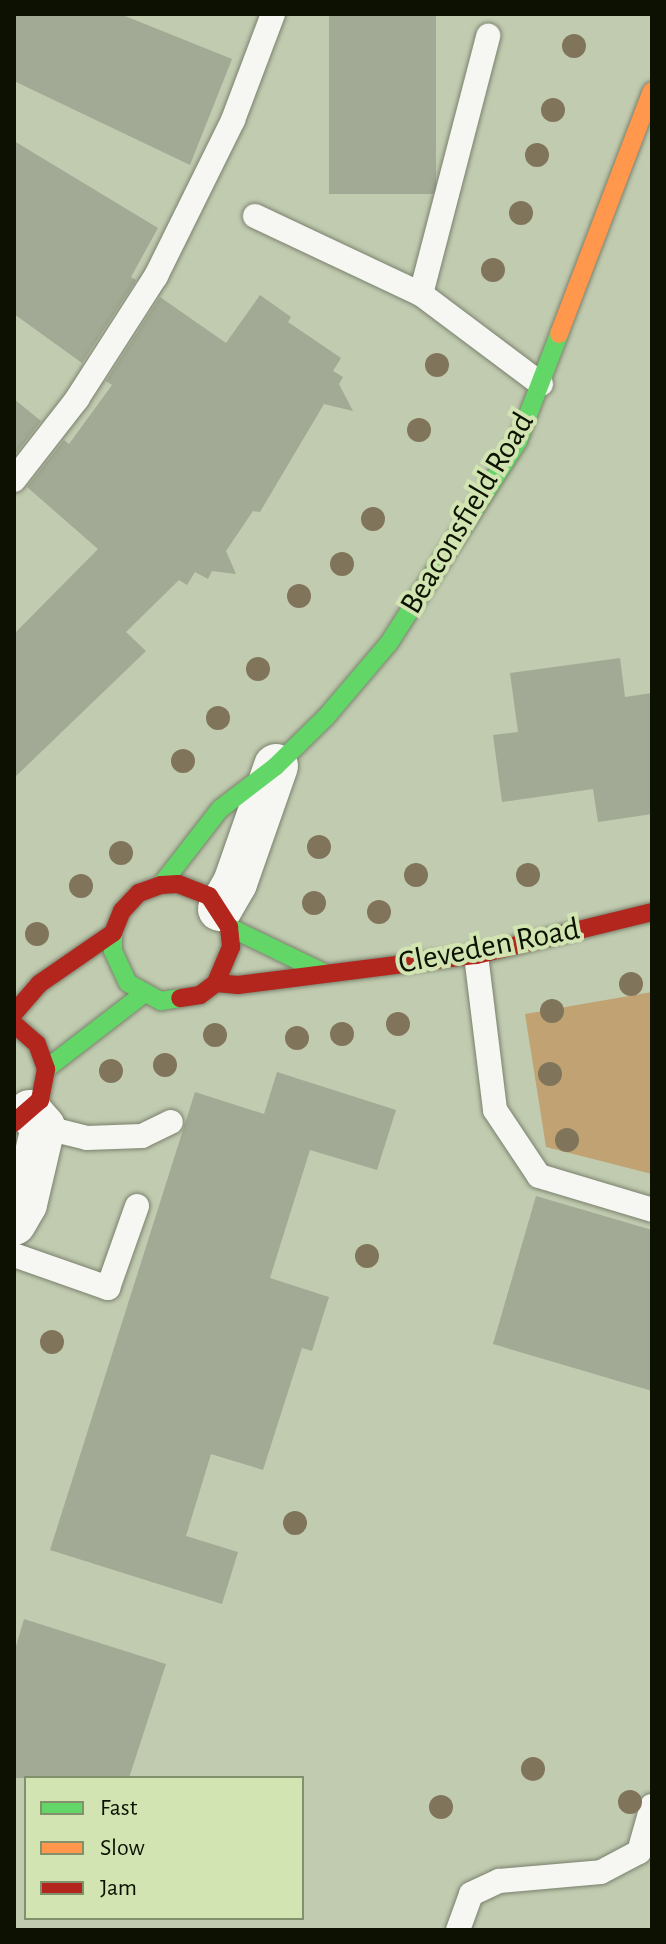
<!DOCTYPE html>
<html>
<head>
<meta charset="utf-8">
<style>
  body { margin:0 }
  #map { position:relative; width:666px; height:1944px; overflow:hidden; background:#c1cbb0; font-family:"Alegreya Sans",sans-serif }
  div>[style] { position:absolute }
  .forest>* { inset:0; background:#c1a272 }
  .building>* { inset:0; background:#a2a994; transform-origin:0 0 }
  .roads { filter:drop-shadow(0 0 2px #7a816d) drop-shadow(0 0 2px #7a816d) }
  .lane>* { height:24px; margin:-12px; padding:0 12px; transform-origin:12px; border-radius:12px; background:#f6f7f3 }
  .street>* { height:44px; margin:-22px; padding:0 22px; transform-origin:22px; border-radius:22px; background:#f6f7f3 }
  .fast>* { height:18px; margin:-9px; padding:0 9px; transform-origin:9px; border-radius:9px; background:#63d668 }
  .slow>* { height:18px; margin:-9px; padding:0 9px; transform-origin:9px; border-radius:9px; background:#ff974d }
  .jam>* { height:18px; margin:-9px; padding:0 9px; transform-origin:9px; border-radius:9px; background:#b3261e }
  .trees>* { width:24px; height:24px; margin:-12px; border-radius:50%; background:#80755a }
  span { translate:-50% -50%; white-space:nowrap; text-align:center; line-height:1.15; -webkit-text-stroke:8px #d1e4b1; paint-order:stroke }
  .street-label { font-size:32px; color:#0c1102 }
  .frame { position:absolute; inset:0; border:16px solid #0c1102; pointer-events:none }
  .legend { position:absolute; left:24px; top:1776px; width:280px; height:144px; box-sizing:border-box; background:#d1e4b1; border:2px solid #82906b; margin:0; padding:10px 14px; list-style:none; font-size:24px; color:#0c1102 }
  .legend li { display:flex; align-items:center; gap:16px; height:40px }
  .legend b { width:40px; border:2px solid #82906b }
</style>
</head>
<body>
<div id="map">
  <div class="forest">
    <div style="clip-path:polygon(652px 992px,652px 1174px,546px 1147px,525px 1014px)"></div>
  </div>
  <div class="building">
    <div style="clip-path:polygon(14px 14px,120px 14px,232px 59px,190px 165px,14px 81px)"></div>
    <div style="left:329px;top:14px;width:107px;height:180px"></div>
    <div style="clip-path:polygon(14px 141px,158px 228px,131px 277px,136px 280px,82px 363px,14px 314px)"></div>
    <div style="clip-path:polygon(260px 295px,291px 317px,288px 322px,341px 358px,333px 371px,343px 377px,339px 384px,353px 411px,324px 404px,260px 512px,253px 511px,226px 551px,236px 574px,212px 571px,208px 579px,195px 572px,187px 585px,179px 580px,126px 632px,146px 651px,14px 778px,14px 634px,98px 549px,27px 487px,64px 440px,69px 444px,112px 385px,106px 381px,160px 297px,226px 343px)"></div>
    <div style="clip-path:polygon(14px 399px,41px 421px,14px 456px)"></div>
    <div style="clip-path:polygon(620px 658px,625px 697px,652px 693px,652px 814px,598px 822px,593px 789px,502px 802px,493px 735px,518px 732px,510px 673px)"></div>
    <div style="clip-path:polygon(277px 1072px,396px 1110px,377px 1170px,310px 1150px,270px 1278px,329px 1297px,312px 1351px,302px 1348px,263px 1470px,211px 1454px,186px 1536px,238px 1552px,222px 1604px,50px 1550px,195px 1092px,264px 1114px)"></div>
    <div style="clip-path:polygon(536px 1196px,652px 1230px,652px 1391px,493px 1344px)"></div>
    <div style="clip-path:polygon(24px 1619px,166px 1664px,129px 1778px,14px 1778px,14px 1653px)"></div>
  </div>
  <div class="roads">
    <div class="lane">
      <div style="left:255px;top:216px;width:183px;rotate:25.2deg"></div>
      <div style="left:421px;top:294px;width:150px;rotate:36.9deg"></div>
      <div style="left:421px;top:294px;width:267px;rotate:-75.4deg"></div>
      <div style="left:14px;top:480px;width:103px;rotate:-52.1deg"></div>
      <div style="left:77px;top:399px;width:146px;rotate:-57.3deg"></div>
      <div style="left:156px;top:276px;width:174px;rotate:-63.7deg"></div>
      <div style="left:233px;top:120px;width:113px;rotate:-69.3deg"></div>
      <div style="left:476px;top:955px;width:156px;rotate:83deg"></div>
      <div style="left:495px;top:1110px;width:79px;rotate:56.3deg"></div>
      <div style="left:539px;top:1176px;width:118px;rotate:16.7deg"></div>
      <div style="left:43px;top:1127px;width:45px;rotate:14deg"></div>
      <div style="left:87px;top:1138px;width:55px;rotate:-2.1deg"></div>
      <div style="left:142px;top:1136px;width:32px;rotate:-26deg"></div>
      <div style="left:14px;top:1255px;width:100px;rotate:19.3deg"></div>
      <div style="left:108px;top:1288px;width:87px;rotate:-70.5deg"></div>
      <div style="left:458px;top:1930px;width:38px;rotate:-70deg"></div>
      <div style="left:471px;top:1894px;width:31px;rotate:-25deg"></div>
      <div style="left:499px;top:1881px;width:102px;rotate:-5deg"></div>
      <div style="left:601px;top:1872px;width:43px;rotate:-27.8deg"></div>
      <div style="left:639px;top:1852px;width:48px;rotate:-74.2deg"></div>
    </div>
    <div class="street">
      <div style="left:220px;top:909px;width:30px;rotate:-60deg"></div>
      <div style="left:235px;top:883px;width:124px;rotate:-70.7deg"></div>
      <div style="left:14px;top:1223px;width:22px;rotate:-60deg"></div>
      <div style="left:25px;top:1204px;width:79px;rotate:-76.8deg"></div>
      <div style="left:43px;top:1127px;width:20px;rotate:-131deg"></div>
    </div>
    <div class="fast">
      <div style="left:161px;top:885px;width:96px;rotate:-52.2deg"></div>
      <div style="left:220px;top:809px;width:71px;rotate:-37.5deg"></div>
      <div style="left:276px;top:766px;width:70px;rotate:-44.4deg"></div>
      <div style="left:326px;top:717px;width:97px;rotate:-49.6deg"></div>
      <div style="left:389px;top:643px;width:240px;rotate:-57.4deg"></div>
      <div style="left:518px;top:441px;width:115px;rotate:-69deg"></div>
      <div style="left:229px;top:927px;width:106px;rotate:25.8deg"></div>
      <div style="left:113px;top:933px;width:18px;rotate:90deg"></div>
      <div style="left:113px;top:951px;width:35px;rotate:65deg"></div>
      <div style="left:128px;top:983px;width:38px;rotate:29deg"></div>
      <div style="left:161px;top:1001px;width:19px;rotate:-9deg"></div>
      <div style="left:46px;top:1069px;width:121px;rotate:-37.6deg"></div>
    </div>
    <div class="slow">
      <div style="left:559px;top:334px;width:260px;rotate:-69.1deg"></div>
    </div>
    <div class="jam">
      <div style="left:216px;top:983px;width:22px;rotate:5deg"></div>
      <div style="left:238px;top:985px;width:240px;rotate:-7.2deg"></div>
      <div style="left:476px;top:955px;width:181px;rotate:-13.7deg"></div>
      <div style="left:14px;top:1013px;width:38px;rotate:-49deg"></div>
      <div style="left:39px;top:984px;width:90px;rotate:-34.6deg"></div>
      <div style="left:113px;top:933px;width:24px;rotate:-68deg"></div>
      <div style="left:122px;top:911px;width:25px;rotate:-47deg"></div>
      <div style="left:139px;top:893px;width:23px;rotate:-20deg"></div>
      <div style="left:161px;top:885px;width:17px;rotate:-3deg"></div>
      <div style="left:178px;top:884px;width:33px;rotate:21deg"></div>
      <div style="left:209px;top:896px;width:37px;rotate:57deg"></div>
      <div style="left:229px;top:927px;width:20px;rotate:84deg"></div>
      <div style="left:231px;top:947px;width:39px;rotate:113deg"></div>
      <div style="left:216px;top:983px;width:20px;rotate:143deg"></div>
      <div style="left:200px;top:995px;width:20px;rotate:171deg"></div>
      <div style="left:14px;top:1024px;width:30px;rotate:41deg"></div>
      <div style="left:37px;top:1044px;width:27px;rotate:70deg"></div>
      <div style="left:46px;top:1069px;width:32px;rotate:101deg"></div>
      <div style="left:40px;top:1100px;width:35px;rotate:139deg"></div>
    </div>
  </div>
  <div class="trees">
    <div style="left:574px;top:46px"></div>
    <div style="left:553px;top:110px"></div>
    <div style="left:537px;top:155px"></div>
    <div style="left:521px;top:213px"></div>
    <div style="left:493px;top:270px"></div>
    <div style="left:437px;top:365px"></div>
    <div style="left:419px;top:430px"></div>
    <div style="left:373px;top:519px"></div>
    <div style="left:342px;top:564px"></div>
    <div style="left:299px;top:596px"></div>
    <div style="left:258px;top:669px"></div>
    <div style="left:218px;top:718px"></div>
    <div style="left:183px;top:761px"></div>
    <div style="left:319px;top:847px"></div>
    <div style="left:121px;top:853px"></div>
    <div style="left:416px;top:875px"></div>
    <div style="left:528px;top:875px"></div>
    <div style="left:81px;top:886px"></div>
    <div style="left:314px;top:903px"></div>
    <div style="left:379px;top:912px"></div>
    <div style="left:37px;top:934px"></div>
    <div style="left:631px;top:984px"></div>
    <div style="left:552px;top:1011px"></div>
    <div style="left:398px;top:1024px"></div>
    <div style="left:342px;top:1034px"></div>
    <div style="left:215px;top:1035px"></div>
    <div style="left:297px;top:1038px"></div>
    <div style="left:165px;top:1065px"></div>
    <div style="left:111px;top:1071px"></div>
    <div style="left:550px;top:1074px"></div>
    <div style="left:567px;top:1140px"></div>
    <div style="left:367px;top:1256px"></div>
    <div style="left:52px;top:1342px"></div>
    <div style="left:295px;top:1523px"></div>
    <div style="left:533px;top:1769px"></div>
    <div style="left:630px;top:1802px"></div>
    <div style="left:441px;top:1807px"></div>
  </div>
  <div class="street-label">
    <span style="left:467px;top:513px;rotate:-59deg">Beaconsfield Road</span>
    <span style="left:489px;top:946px;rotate:-11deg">Cleveden Road</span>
  </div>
  <div class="frame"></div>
  <ul class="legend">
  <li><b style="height:10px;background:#63d668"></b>Fast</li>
  <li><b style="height:10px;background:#ff974d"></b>Slow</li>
  <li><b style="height:10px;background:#b3261e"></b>Jam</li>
  </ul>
</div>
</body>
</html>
